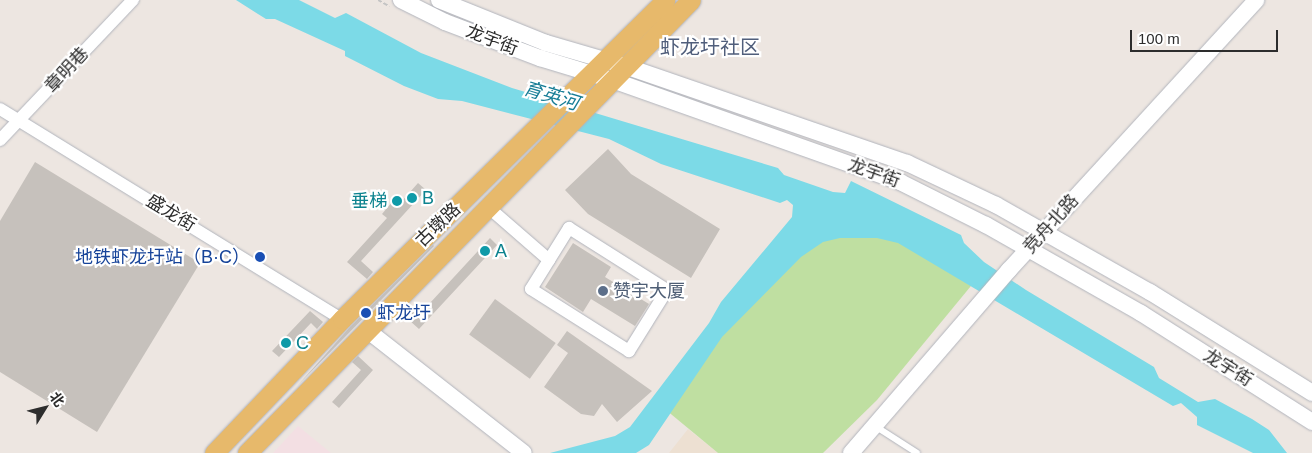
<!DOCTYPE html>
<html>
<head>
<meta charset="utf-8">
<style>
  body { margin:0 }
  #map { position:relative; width:1312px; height:453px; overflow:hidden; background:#ede6e1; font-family:Helvetica,"Noto Sans SC",sans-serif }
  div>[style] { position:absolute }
  .education>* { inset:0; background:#ede0d2 }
  .medical>* { inset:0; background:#f3dfe3 }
  .green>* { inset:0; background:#bfdfa1 }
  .water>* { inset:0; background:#7cdae7 }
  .building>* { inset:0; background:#c6c1bc; transform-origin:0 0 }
  .path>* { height:2px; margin-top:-1px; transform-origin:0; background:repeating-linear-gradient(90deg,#c4c4c4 0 4px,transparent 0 6.5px) }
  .roads { filter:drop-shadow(0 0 1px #b1b4bc) drop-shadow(0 0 1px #b1b4bc) }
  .lane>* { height:6px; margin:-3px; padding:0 3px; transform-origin:3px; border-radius:3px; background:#fff }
  .street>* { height:12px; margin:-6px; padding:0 6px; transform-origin:6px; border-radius:6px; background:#fff }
  .secondary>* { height:16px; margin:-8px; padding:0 8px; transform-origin:8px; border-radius:8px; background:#fff }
  .primary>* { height:19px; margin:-9.5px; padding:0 9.5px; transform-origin:9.5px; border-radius:9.5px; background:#e7b96b }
  .dots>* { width:14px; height:14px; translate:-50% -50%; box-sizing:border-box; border:2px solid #fff; border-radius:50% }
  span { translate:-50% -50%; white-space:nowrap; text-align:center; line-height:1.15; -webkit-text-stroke:4.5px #fff; paint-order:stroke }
  .street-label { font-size:18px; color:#2d2d2d }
  .culture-label { font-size:18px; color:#0d838f }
  .left { translate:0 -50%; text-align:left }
  .right { translate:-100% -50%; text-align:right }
  .transit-label { font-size:18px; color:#164399 }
  .service-label { font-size:18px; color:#4e5e75 }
  .water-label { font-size:19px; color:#177d96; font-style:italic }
  .quarter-label { font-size:20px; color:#505e7b }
  .north { position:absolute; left:20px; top:383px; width:50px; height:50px; -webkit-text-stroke:4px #fff; paint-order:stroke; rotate:54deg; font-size:14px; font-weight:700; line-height:20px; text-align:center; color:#2d2d2d }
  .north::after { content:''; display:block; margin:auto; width:18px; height:22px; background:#2d2d2d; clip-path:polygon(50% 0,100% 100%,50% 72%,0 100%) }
  .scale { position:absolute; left:1130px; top:30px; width:148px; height:22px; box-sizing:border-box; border:2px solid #2d2d2d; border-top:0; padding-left:6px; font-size:15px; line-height:18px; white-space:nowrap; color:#2d2d2d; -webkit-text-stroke:4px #fff; paint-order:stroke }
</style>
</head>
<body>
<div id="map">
  <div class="education">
    <div style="clip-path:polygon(688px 429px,718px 453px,669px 453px)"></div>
  </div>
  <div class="medical">
    <div style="clip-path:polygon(298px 426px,331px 453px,273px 453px)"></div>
  </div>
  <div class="green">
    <div style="clip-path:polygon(831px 203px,980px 275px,877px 400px,823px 453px,718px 453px,660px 405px)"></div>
  </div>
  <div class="water">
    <div style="clip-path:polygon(236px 0,299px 0,335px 18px,346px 13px,421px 53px,512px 88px,778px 168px,784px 175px,833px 192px,845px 193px,851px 181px,961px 235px,964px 243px,984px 262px,1026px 290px,1154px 367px,1159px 378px,1198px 402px,1215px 399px,1252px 419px,1269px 430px,1287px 453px,1253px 453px,1197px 425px,1197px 417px,1181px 403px,1173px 406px,898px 243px,877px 238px,840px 238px,823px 242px,801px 257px,722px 337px,649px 445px,636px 453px,550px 453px,615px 436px,630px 427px,709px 323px,721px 302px,792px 217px,793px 205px,787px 200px,780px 203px,661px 164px,609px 139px,462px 101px,438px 99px,404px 86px,345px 56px,345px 51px,275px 19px,266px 19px)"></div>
  </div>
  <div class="building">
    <div style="clip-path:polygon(608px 149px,631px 174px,720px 229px,691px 278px,588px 214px,565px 190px)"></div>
    <div style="clip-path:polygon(35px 162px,200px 263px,97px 432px,0 372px,0 221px)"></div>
    <div style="clip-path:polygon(418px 183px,426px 190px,361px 261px,373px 272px,367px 279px,347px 262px,387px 218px,382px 214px,397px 196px,402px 201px)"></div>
    <div style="clip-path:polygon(490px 238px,497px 245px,419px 329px,400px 312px,407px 306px,418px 316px)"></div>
    <div style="clip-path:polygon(573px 243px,611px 267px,605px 277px,649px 304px,635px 326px,591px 299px,583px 312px,545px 287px)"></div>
    <div style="clip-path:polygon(433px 245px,434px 246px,298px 385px,350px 327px)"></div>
    <div style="left:495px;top:299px;width:75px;height:44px;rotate:36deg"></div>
    <div style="clip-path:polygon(310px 311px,323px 322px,317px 329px,311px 323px,279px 357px,272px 351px)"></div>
    <div style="clip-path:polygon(567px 331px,652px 391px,617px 422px,602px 404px,594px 416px,581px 414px,544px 387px,568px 353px,557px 345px)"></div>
    <div style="clip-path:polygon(358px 356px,373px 370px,339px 408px,332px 402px,361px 370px,352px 362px)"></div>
  </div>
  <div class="path">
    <div style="left:378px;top:0;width:13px;rotate:29deg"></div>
  </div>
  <div class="roads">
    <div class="lane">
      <div style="left:875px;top:426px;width:50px;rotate:32.7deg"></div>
    </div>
    <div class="street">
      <div style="left:0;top:109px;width:401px;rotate:31.6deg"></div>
      <div style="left:0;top:140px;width:193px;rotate:-46.5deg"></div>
      <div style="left:488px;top:207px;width:81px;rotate:41deg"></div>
      <div style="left:569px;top:228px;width:116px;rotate:32.3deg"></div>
      <div style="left:667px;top:290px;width:72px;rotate:121.9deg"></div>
      <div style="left:629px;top:351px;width:116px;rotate:-147.7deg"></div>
      <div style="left:531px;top:289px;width:72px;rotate:-58.1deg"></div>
    </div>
    <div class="secondary">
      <div style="left:401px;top:0;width:49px;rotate:26.6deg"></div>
      <div style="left:445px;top:22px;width:102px;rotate:20.8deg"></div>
      <div style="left:540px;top:58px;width:75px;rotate:17deg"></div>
      <div style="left:612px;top:80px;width:306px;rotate:19.5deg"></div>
      <div style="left:900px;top:182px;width:96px;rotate:26.6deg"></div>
      <div style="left:986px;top:225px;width:178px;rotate:29.6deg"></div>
      <div style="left:1141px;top:313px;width:203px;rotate:32.5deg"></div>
      <div style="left:439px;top:0;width:115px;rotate:21.9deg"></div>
      <div style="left:546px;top:43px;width:82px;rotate:16.2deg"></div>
      <div style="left:625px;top:66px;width:298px;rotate:19deg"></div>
      <div style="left:907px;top:163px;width:98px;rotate:25.3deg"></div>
      <div style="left:996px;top:205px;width:177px;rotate:29.5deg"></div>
      <div style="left:1150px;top:292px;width:191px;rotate:31.9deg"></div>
      <div style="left:367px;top:330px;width:199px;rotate:38.1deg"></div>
      <div style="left:851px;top:453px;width:242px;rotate:-49.2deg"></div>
      <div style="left:1009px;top:270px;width:366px;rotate:-47.5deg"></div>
    </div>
    <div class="primary">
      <div style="left:214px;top:453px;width:185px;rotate:-46.3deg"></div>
      <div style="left:342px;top:319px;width:454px;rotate:-44.6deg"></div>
      <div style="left:247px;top:453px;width:634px;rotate:-45.57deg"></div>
    </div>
  </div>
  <div class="dots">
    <div style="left:412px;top:198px;background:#0f9aa8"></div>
    <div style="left:397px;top:201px;background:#0f9aa8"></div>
    <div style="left:485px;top:251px;background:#0f9aa8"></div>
    <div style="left:260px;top:257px;background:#1a4fb4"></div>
    <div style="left:603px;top:291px;background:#5c6f8a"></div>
    <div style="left:366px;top:313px;background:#1a4fb4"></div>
    <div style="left:286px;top:343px;background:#0f9aa8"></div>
  </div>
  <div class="street-label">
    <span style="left:492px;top:40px;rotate:21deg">龙宇街</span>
    <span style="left:67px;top:70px;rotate:-47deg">章明巷</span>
    <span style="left:874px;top:173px;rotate:20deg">龙宇街</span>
    <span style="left:171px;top:213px;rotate:31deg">盛龙街</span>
    <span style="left:1051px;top:224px;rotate:-48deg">竞舟北路</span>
    <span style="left:438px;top:225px;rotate:-44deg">古墩路</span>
    <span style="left:1228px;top:368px;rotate:32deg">龙宇街</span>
  </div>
  <div class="culture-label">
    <span class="left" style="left:422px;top:198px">B</span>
    <span class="right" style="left:387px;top:201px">垂梯</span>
    <span class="left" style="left:495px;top:251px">A</span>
    <span class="left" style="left:296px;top:343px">C</span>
  </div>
  <div class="transit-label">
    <span class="right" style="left:250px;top:257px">地铁虾龙圩站（B·C）</span>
    <span class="left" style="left:377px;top:313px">虾龙圩</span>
  </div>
  <div class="service-label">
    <span class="left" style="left:613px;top:291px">赞宇大厦</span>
  </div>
  <div class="water-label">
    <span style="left:551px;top:96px;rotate:17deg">育英河</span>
  </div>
  <div class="quarter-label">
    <span style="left:710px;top:47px">虾龙圩社区</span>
  </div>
  <div class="north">北</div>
  <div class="scale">100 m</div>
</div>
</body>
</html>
